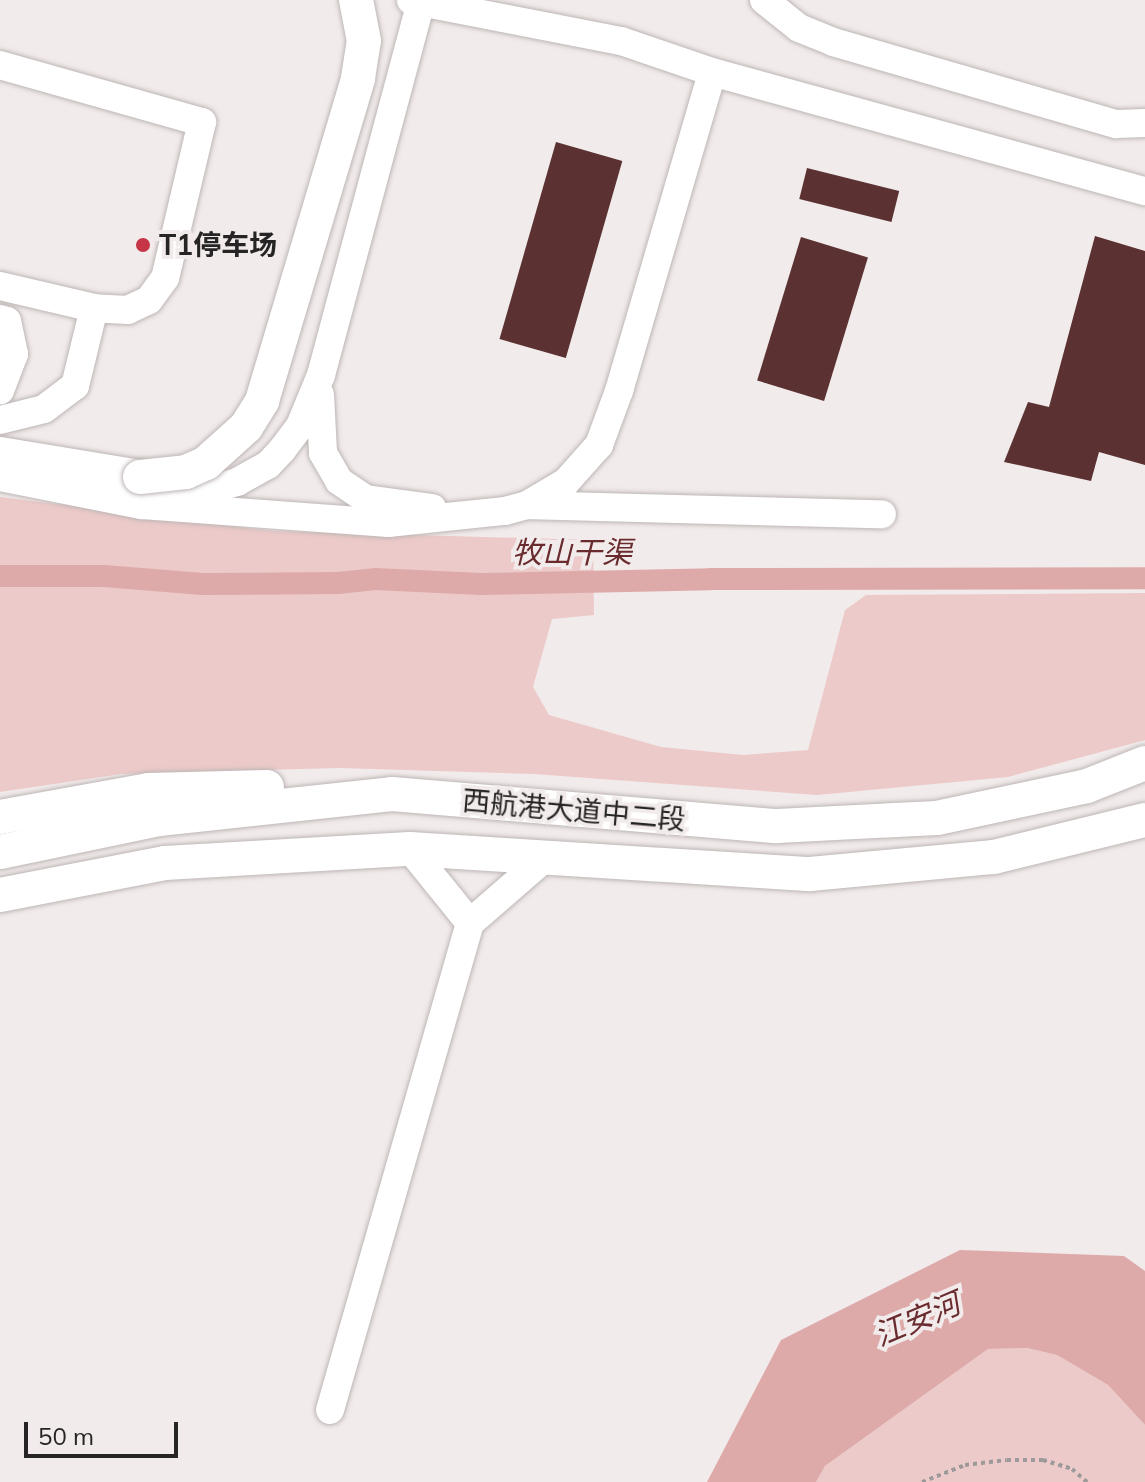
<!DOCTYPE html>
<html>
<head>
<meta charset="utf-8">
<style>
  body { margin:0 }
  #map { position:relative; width:1145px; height:1482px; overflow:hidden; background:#f2ebeb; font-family:Mulish,"Noto Sans SC",sans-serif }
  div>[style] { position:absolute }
  .green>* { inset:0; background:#eccac9 }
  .water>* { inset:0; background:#ddaaa9 }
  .canal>* { height:22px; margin:-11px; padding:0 11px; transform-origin:11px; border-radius:11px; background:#ddaaa9 }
  .building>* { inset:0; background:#5b3132; transform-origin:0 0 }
  .path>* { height:4px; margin-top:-2px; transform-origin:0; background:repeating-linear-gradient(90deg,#9f9a9a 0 4px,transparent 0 8px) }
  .roads { filter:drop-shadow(0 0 2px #bdb6b5) drop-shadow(0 0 2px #bdb6b5) }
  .minor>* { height:28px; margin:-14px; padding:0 14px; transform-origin:14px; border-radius:14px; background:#fff }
  .major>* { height:34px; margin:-17px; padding:0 17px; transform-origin:17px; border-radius:17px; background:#fff }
  .bridges { filter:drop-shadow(0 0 2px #bdb6b5) drop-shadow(0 0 2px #bdb6b5) }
  .major-bridge>* { height:34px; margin:-17px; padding:0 17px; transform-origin:17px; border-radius:17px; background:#fff }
  .dots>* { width:22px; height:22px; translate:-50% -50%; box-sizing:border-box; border:4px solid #f2ebeb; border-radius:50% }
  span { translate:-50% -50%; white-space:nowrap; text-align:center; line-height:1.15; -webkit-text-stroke:8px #f2ebeb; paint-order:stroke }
  .poi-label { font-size:28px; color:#262424; font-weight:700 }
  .left { translate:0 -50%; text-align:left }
  .street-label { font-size:28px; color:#262424 }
  .water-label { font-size:30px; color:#6a2b2e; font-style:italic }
  .scale { position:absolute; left:24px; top:1422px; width:154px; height:36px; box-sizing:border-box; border:4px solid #262424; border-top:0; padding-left:10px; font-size:24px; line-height:28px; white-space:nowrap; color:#262424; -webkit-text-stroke:6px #f2ebeb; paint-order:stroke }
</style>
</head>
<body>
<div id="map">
  <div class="green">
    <div style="clip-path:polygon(0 497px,273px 531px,593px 540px,594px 615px,552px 619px,533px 687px,549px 715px,661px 747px,743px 755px,808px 750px,845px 610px,866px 595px,1145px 593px,1145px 740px,1008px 777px,817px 795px,534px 774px,339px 768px,121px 774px,0 792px)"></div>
    <div style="clip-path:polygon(1027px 1348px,1057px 1355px,1108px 1385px,1145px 1425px,1145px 1482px,816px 1482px,825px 1466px,988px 1349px)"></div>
  </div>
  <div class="water">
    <div style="clip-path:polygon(960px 1250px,1124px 1256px,1145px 1271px,1145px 1425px,1108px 1385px,1057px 1355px,1027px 1348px,988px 1349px,825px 1466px,816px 1482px,707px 1482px,781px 1340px)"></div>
  </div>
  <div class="canal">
    <div style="left:0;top:576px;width:104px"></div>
    <div style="left:104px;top:576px;width:99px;rotate:4.6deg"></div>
    <div style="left:203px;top:584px;width:135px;rotate:-0.4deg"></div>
    <div style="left:338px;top:583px;width:37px;rotate:-6deg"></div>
    <div style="left:375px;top:579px;width:106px;rotate:2.7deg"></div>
    <div style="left:481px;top:584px;width:230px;rotate:-1.2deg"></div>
    <div style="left:711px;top:579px;width:434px;rotate:-0.1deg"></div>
  </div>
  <div class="building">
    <div style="left:556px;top:142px;width:69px;height:205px;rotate:16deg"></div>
    <div style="left:807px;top:168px;width:95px;height:32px;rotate:14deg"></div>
    <div style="clip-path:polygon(1095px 236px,1145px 251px,1145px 465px,1099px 452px,1091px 481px,1004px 462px,1028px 402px,1049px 407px)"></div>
    <div style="left:801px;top:237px;width:70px;height:150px;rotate:17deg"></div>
  </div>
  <div class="path">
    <div style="left:922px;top:1482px;width:46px;rotate:-21.6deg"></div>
    <div style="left:965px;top:1465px;width:42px;rotate:-6.8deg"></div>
    <div style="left:1007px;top:1460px;width:36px"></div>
    <div style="left:1043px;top:1460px;width:30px;rotate:17deg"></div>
    <div style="left:1072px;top:1469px;width:20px;rotate:41deg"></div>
  </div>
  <div class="roads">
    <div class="minor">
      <div style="left:764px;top:0;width:45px;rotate:38.7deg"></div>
      <div style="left:799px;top:28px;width:37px;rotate:22deg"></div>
      <div style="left:833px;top:42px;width:295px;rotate:16.2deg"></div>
      <div style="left:1116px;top:124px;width:29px;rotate:-2deg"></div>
      <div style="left:0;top:65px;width:210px;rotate:15.8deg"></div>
      <div style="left:202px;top:122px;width:160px;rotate:103.3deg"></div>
      <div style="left:165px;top:278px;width:27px;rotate:126deg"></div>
      <div style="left:149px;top:300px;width:23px;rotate:155deg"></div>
      <div style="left:128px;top:310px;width:34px;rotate:-177deg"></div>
      <div style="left:94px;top:308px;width:97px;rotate:-166.8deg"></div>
      <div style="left:712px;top:72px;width:449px;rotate:15.4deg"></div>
      <div style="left:0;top:319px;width:7px;rotate:16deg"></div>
      <div style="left:7px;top:321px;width:34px;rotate:78deg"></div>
      <div style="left:14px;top:354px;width:39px;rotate:111deg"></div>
      <div style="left:320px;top:395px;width:58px;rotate:87deg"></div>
      <div style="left:323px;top:453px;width:32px;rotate:60deg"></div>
      <div style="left:339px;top:481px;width:32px;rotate:34deg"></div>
      <div style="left:366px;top:499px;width:67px;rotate:7.8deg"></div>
      <div style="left:0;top:420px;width:45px;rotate:-14deg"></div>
      <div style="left:44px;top:409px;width:39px;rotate:-37deg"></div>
      <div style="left:75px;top:386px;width:80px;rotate:-76.3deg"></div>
      <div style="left:0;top:477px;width:145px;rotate:11.2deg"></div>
      <div style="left:142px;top:505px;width:30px;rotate:-8deg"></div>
      <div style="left:172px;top:501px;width:68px;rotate:-16.3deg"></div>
      <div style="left:237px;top:482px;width:35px;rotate:-29deg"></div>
      <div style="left:268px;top:465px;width:21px;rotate:-47deg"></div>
      <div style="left:282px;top:450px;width:30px;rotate:-53deg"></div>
      <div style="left:300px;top:426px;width:55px;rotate:-67.6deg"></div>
      <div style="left:321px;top:375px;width:385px;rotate:-75deg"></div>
      <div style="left:142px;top:505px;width:247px;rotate:4.2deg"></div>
      <div style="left:388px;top:523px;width:118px;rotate:-5.9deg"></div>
      <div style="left:505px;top:511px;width:23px;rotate:-15deg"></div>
      <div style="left:527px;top:505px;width:45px;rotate:-30.5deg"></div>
      <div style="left:566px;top:482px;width:50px;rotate:-48.3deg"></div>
      <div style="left:599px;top:445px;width:58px;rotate:-69.7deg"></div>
      <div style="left:619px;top:391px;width:332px;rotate:-73.7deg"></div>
      <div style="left:712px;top:72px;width:96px;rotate:-161.2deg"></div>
      <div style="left:621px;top:41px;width:214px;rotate:-169deg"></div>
      <div style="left:528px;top:505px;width:354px;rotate:1.5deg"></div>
      <div style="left:410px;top:849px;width:95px;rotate:51deg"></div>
      <div style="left:330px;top:1410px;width:507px;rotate:-73.96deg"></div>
      <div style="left:470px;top:923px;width:102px;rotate:-41deg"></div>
    </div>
    <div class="major">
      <div style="left:0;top:454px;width:142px;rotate:9.3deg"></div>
      <div style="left:0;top:817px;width:150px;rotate:-10.3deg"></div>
      <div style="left:148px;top:790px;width:119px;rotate:-1.4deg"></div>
      <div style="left:0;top:852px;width:162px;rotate:-11.7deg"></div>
      <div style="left:159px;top:819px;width:234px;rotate:-6.1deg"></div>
      <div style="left:392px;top:794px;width:386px;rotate:4.8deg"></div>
      <div style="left:777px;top:826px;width:160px;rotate:-2.9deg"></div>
      <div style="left:937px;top:818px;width:153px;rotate:-12deg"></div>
      <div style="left:1087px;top:786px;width:62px;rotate:-21.6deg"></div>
      <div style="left:0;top:895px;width:168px;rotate:-11deg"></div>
      <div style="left:165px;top:863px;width:245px;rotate:-3.3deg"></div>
      <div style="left:410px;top:849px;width:401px;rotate:3.6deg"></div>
      <div style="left:810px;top:874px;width:185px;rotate:-5.3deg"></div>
      <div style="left:994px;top:857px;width:155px;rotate:-13.8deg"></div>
    </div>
  </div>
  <div class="bridges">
    <div class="major-bridge">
      <div style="left:140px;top:477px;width:46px;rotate:-6.2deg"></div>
      <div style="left:186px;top:472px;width:22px;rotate:-24deg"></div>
      <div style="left:206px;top:463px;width:54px;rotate:-42deg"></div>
      <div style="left:246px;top:427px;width:31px;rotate:-58deg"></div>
      <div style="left:262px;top:401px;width:337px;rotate:-73.4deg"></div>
      <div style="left:358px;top:78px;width:37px;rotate:-81deg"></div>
      <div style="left:364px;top:41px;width:42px;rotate:-101deg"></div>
    </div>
  </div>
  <div class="dots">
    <div style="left:143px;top:245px;background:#c53545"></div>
  </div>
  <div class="poi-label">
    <span class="left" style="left:159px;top:245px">T1停车场</span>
  </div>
  <div class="street-label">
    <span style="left:574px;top:810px;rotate:5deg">西航港大道中二段</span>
  </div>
  <div class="water-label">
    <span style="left:572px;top:552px">牧山干渠</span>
    <span style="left:917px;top:1319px;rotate:-23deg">江安河</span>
  </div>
  <div class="scale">50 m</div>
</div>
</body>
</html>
